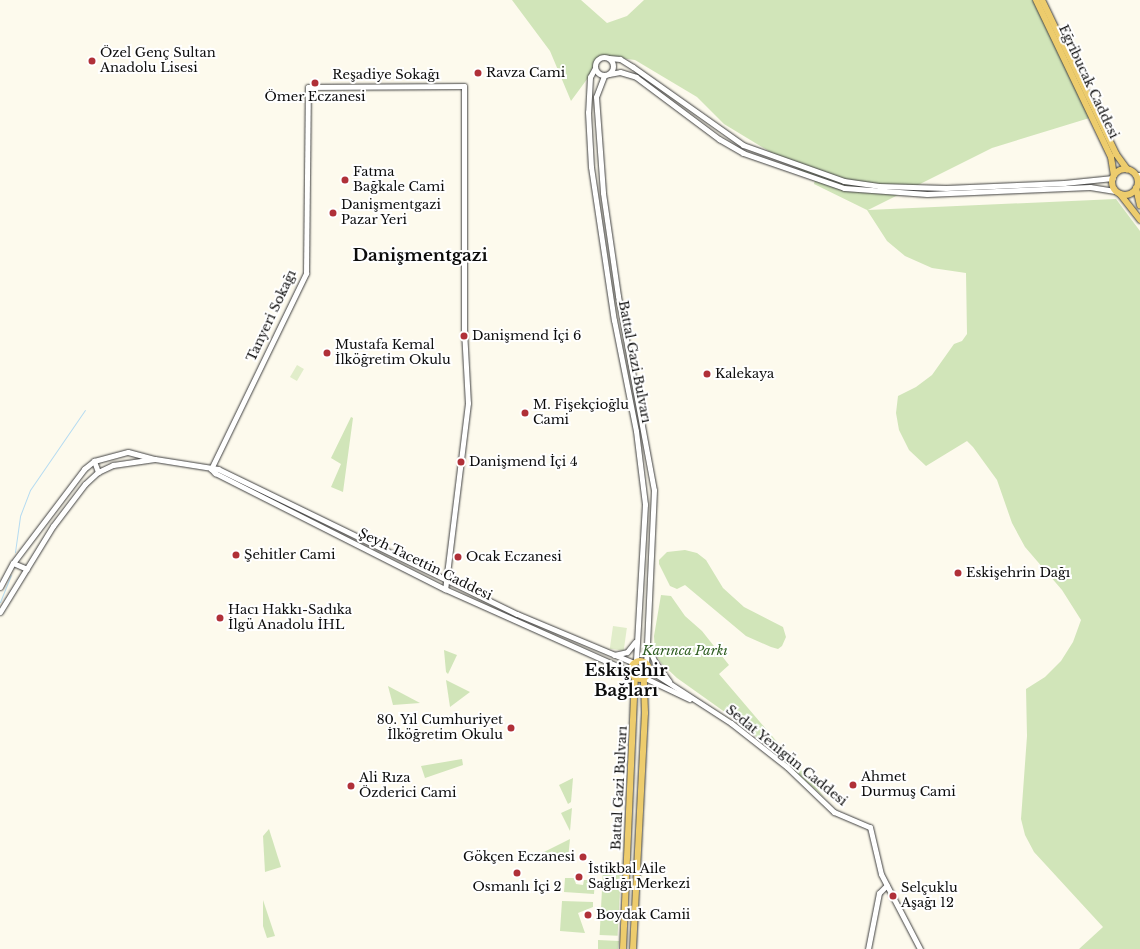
<!DOCTYPE html>
<html>
<head>
<meta charset="utf-8">
<style>
  body { margin:0 }
  #map { position:relative; width:1140px; height:949px; overflow:hidden; background:#fdfaed; font-family:"Libre Baskerville",serif }
  div>[style] { position:absolute }
  .green>* { inset:0; background:#d1e5b9; transform-origin:0 0 }
  .pitch>* { inset:0; background:#e1edca; transform-origin:0 0 }
  .stream>* { height:1px; margin:-0.5px; padding:0 0.5px; transform-origin:0.5px; border-radius:0.5px; background:#b5dbf1 }
  .roads { filter:drop-shadow(0 0 1px #3f3f3f) drop-shadow(0 0 1px #3f3f3f) }
  .tertiary>* { height:5px; margin:-2.5px; padding:0 2.5px; transform-origin:2.5px; border-radius:2.5px; background:#fff }
  .tertiary>.ring { margin:-2.5px; padding:0; box-sizing:content-box; background:none; border:5px solid #fff; border-radius:50% }
  .primary>* { height:6px; margin:-3px; padding:0 3px; transform-origin:3px; border-radius:3px; background:#edcc6d }
  .primary>.ring { margin:-3px; padding:0; box-sizing:content-box; background:none; border:6px solid #edcc6d; border-radius:50% }
  .dots>* { width:11px; height:11px; translate:-50% -50%; box-sizing:border-box; border:2px solid #fff; border-radius:50% }
  span { translate:-50% -50%; white-space:nowrap; text-align:center; line-height:1.15; -webkit-text-stroke:4px #fff; paint-order:stroke }
  .poi-label { font-size:13px; color:#0c0c0c }
  .left { translate:0 -50%; text-align:left }
  .right { translate:-100% -50%; text-align:right }
  .street-label { font-size:13px; color:#0c0c0c }
  .park-label { font-size:13px; color:#2f5e22; font-style:italic }
  .district-label { font-size:17px; color:#0c0c0c; font-weight:700 }
</style>
</head>
<body>
<div id="map">
  <div class="green">
    <div style="clip-path:polygon(512px 0,581px 0,607px 23px,627px 16px,644px 0,1041px 0,1096px 116px,992px 148px,868px 210px,1116px 199px,1140px 231px,1140px 949px,1079px 949px,1103px 927px,1034px 852px,1025px 835px,1021px 819px,1027px 736px,1026px 689px,1045px 677px,1061px 661px,1073px 642px,1081px 620px,1062px 590px,1025px 547px,1012px 523px,997px 480px,973px 447px,967px 441px,926px 466px,909px 450px,899px 430px,896px 413px,898px 396px,916px 387px,932px 375px,954px 344px,962px 341px,967px 334px,966px 273px,932px 268px,905px 256px,887px 241px,867px 210px,814px 184px,815px 179px,724px 124px,697px 97px,635px 60px,604px 56px,571px 101px,550px 51px)"></div>
    <div style="clip-path:polygon(351px 417px,353px 418px,343px 492px,331px 487px,341px 464px,331px 458px)"></div>
    <div style="clip-path:polygon(685px 550px,697px 553px,706px 560px,723px 588px,744px 607px,783px 627px,786px 637px,782px 646px,778px 649px,771px 647px,746px 636px,685px 585px,677px 589px,670px 586px,659px 564px,659px 560px,667px 552px)"></div>
    <div style="clip-path:polygon(661px 595px,671px 596px,685px 616px,702px 631px,729px 665px,719px 674px,825px 798px,743px 725px,677px 678px,661px 663px,655px 653px,654px 636px)"></div>
    <div style="clip-path:polygon(444px 650px,457px 655px,448px 674px,446px 672px)"></div>
    <div style="clip-path:polygon(446px 680px,470px 692px,450px 707px)"></div>
    <div style="clip-path:polygon(388px 686px,420px 703px,393px 705px)"></div>
    <div style="clip-path:polygon(462px 759px,463px 765px,425px 778px,421px 766px)"></div>
    <div style="clip-path:polygon(573px 778px,571px 802px,568px 804px,559px 785px)"></div>
    <div style="clip-path:polygon(572px 808px,570px 831px,561px 813px)"></div>
    <div style="clip-path:polygon(269px 829px,281px 867px,265px 872px,263px 836px)"></div>
    <div style="clip-path:polygon(570px 839px,568px 859px,534px 857px)"></div>
    <div style="left:603px;top:870px;width:18px;height:65px;rotate:3deg"></div>
    <div style="clip-path:polygon(565px 878px,574px 878px,576px 884px,583px 885px,584px 880px,595px 880px,594px 894px,564px 892px)"></div>
    <div style="clip-path:polygon(263px 900px,275px 936px,267px 938px,263px 926px)"></div>
    <div style="clip-path:polygon(562px 901px,593px 902px,593px 907px,578px 913px,585px 933px,560px 931px)"></div>
    <div style="clip-path:polygon(598px 940px,619px 941px,618px 949px,598px 949px)"></div>
  </div>
  <div class="pitch">
    <div style="left:297px;top:365px;width:8px;height:14px;rotate:30deg"></div>
    <div style="left:613px;top:626px;width:14px;height:23px;rotate:8deg"></div>
  </div>
  <div class="stream">
    <div style="left:15px;top:552px;width:36px;rotate:-82deg"></div>
    <div style="left:20px;top:516px;width:28px;rotate:-69deg"></div>
    <div style="left:30px;top:490px;width:97px;rotate:-55.5deg"></div>
    <div style="left:0;top:602px;width:29px;rotate:-68deg"></div>
  </div>
  <div class="roads">
    <div class="tertiary">
      <div class="ring" style="left:595px;top:57px;width:13px;height:13px"></div>
      <div style="left:609px;top:58px;width:11px;rotate:5deg"></div>
      <div style="left:620px;top:59px;width:15px;rotate:32deg"></div>
      <div style="left:633px;top:67px;width:135px;rotate:35.3deg"></div>
      <div style="left:743px;top:145px;width:107px;rotate:19.6deg"></div>
      <div style="left:844px;top:181px;width:35px;rotate:8deg"></div>
      <div style="left:879px;top:186px;width:67px;rotate:1.7deg"></div>
      <div style="left:946px;top:188px;width:118px;rotate:-2.4deg"></div>
      <div style="left:1064px;top:183px;width:49px;rotate:-5.8deg"></div>
      <div style="left:595px;top:68px;width:10px;rotate:119deg"></div>
      <div style="left:590px;top:77px;width:35px;rotate:93deg"></div>
      <div style="left:588px;top:112px;width:55px;rotate:86.9deg"></div>
      <div style="left:591px;top:167px;width:155px;rotate:81.5deg"></div>
      <div style="left:614px;top:320px;width:113px;rotate:78.8deg"></div>
      <div style="left:636px;top:431px;width:74px;rotate:83deg"></div>
      <div style="left:645px;top:504px;width:158px;rotate:93.3deg"></div>
      <div style="left:609px;top:74px;width:11px;rotate:-10deg"></div>
      <div style="left:620px;top:72px;width:17px;rotate:17deg"></div>
      <div style="left:636px;top:77px;width:104px;rotate:36.8deg"></div>
      <div style="left:719px;top:139px;width:28px;rotate:30deg"></div>
      <div style="left:743px;top:153px;width:107px;rotate:19.1deg"></div>
      <div style="left:844px;top:188px;width:83px;rotate:4.1deg"></div>
      <div style="left:927px;top:194px;width:163px;rotate:-2.5deg"></div>
      <div style="left:1090px;top:187px;width:25px;rotate:9deg"></div>
      <div style="left:604px;top:76px;width:22px;rotate:111deg"></div>
      <div style="left:596px;top:97px;width:96px;rotate:85.8deg"></div>
      <div style="left:603px;top:193px;width:104px;rotate:81.7deg"></div>
      <div style="left:618px;top:296px;width:197px;rotate:79.5deg"></div>
      <div style="left:654px;top:490px;width:174px;rotate:92.6deg"></div>
      <div style="left:1136px;top:175px;width:4px"></div>
      <div style="left:94px;top:461px;width:12px;rotate:70deg"></div>
      <div style="left:211px;top:469px;width:218px;rotate:-64.1deg"></div>
      <div style="left:306px;top:273px;width:186px;rotate:-89.4deg"></div>
      <div style="left:308px;top:87px;width:156px;rotate:-0.4deg"></div>
      <div style="left:464px;top:86px;width:244px;rotate:90deg"></div>
      <div style="left:464px;top:330px;width:73px;rotate:86.9deg"></div>
      <div style="left:468px;top:403px;width:187px;rotate:97deg"></div>
      <div style="left:211px;top:469px;width:6px;rotate:45deg"></div>
      <div style="left:215px;top:473px;width:258px;rotate:26.8deg"></div>
      <div style="left:445px;top:589px;width:206px;rotate:24.1deg"></div>
      <div style="left:13px;top:563px;width:15px;rotate:23deg"></div>
      <div style="left:0;top:587px;width:27px;rotate:-62deg"></div>
      <div style="left:13px;top:563px;width:118px;rotate:-52.9deg"></div>
      <div style="left:84px;top:469px;width:13px;rotate:-39deg"></div>
      <div style="left:94px;top:461px;width:35px;rotate:-15deg"></div>
      <div style="left:128px;top:452px;width:27px;rotate:15deg"></div>
      <div style="left:0;top:612px;width:101px;rotate:-58.4deg"></div>
      <div style="left:53px;top:526px;width:53px;rotate:-52.7deg"></div>
      <div style="left:85px;top:484px;width:18px;rotate:-43deg"></div>
      <div style="left:98px;top:472px;width:17px;rotate:-25deg"></div>
      <div style="left:113px;top:465px;width:42px;rotate:-8.1deg"></div>
      <div style="left:155px;top:459px;width:64px;rotate:9deg"></div>
      <div style="left:218px;top:469px;width:332px;rotate:25.9deg"></div>
      <div style="left:517px;top:614px;width:127px;rotate:22.7deg"></div>
      <div style="left:647px;top:645px;width:19px;rotate:65deg"></div>
      <div style="left:655px;top:662px;width:24px;rotate:54deg"></div>
      <div style="left:614px;top:655px;width:13px;rotate:-13deg"></div>
      <div style="left:627px;top:652px;width:13px;rotate:-51deg"></div>
      <div style="left:649px;top:670px;width:98px;rotate:32.9deg"></div>
      <div style="left:731px;top:723px;width:71px;rotate:38.2deg"></div>
      <div style="left:787px;top:767px;width:65px;rotate:43.8deg"></div>
      <div style="left:834px;top:812px;width:39px;rotate:23deg"></div>
      <div style="left:870px;top:827px;width:48px;rotate:76.8deg"></div>
      <div style="left:881px;top:874px;width:85px;rotate:62.5deg"></div>
      <div style="left:645px;top:678px;width:49px;rotate:25.5deg"></div>
      <div style="left:868px;top:949px;width:57px;rotate:-78.9deg"></div>
      <div style="left:879px;top:893px;width:11px;rotate:-45deg"></div>
    </div>
    <div class="primary">
      <div style="left:1036px;top:0;width:174px;rotate:64.5deg"></div>
      <div style="left:1111px;top:157px;width:18px;rotate:81deg"></div>
      <div style="left:1042px;top:0;width:171px;rotate:64.3deg"></div>
      <div style="left:1116px;top:154px;width:19px;rotate:54deg"></div>
      <div class="ring" style="left:1112px;top:169px;width:20px;height:20px"></div>
      <div style="left:1136px;top:188px;width:18px;rotate:77deg"></div>
      <div style="left:1120px;top:194px;width:33px;rotate:52deg"></div>
      <div class="ring" style="left:631px;top:661px;width:12px;height:12px"></div>
      <div style="left:623px;top:949px;width:273px;rotate:-87.5deg"></div>
      <div style="left:633px;top:949px;width:236px;rotate:-87.1deg"></div>
      <div style="left:645px;top:713px;width:34px;rotate:-92deg"></div>
    </div>
  </div>
  <div class="dots">
    <div style="left:92px;top:61px;background:#b03038"></div>
    <div style="left:478px;top:73px;background:#b03038"></div>
    <div style="left:315px;top:83px;background:#b03038"></div>
    <div style="left:345px;top:180px;background:#b03038"></div>
    <div style="left:333px;top:213px;background:#b03038"></div>
    <div style="left:464px;top:336px;background:#b03038"></div>
    <div style="left:327px;top:353px;background:#b03038"></div>
    <div style="left:707px;top:374px;background:#b03038"></div>
    <div style="left:525px;top:413px;background:#b03038"></div>
    <div style="left:461px;top:462px;background:#b03038"></div>
    <div style="left:236px;top:555px;background:#b03038"></div>
    <div style="left:458px;top:557px;background:#b03038"></div>
    <div style="left:958px;top:573px;background:#b03038"></div>
    <div style="left:220px;top:618px;background:#b03038"></div>
    <div style="left:511px;top:728px;background:#b03038"></div>
    <div style="left:853px;top:785px;background:#b03038"></div>
    <div style="left:351px;top:786px;background:#b03038"></div>
    <div style="left:583px;top:857px;background:#b03038"></div>
    <div style="left:517px;top:873px;background:#b03038"></div>
    <div style="left:579px;top:877px;background:#b03038"></div>
    <div style="left:893px;top:896px;background:#b03038"></div>
    <div style="left:588px;top:915px;background:#b03038"></div>
  </div>
  <div class="poi-label">
    <span class="left" style="left:100px;top:61px">Özel Genç Sultan<br>Anadolu Lisesi</span>
    <span class="left" style="left:486px;top:73px">Ravza Cami</span>
    <span style="left:315px;top:97px">Ömer Eczanesi</span>
    <span class="left" style="left:353px;top:180px">Fatma<br>Bağkale Cami</span>
    <span class="left" style="left:341px;top:213px">Danişmentgazi<br>Pazar Yeri</span>
    <span class="left" style="left:472px;top:336px">Danişmend İçi 6</span>
    <span class="left" style="left:335px;top:353px">Mustafa Kemal<br>İlköğretim Okulu</span>
    <span class="left" style="left:715px;top:374px">Kalekaya</span>
    <span class="left" style="left:533px;top:413px">M. Fişekçioğlu<br>Cami</span>
    <span class="left" style="left:469px;top:462px">Danişmend İçi 4</span>
    <span class="left" style="left:244px;top:555px">Şehitler Cami</span>
    <span class="left" style="left:466px;top:557px">Ocak Eczanesi</span>
    <span class="left" style="left:966px;top:573px">Eskişehrin Dağı</span>
    <span class="left" style="left:228px;top:618px">Hacı Hakkı-Sadıka<br>İlgü Anadolu İHL</span>
    <span class="right" style="left:503px;top:728px">80. Yıl Cumhuriyet<br>İlköğretim Okulu</span>
    <span class="left" style="left:861px;top:785px">Ahmet<br>Durmuş Cami</span>
    <span class="left" style="left:359px;top:786px">Ali Rıza<br>Özderici Cami</span>
    <span class="right" style="left:575px;top:857px">Gökçen Eczanesi</span>
    <span class="left" style="left:588px;top:877px">İstikbal Aile<br>Sağlığı Merkezi</span>
    <span style="left:517px;top:887px">Osmanlı İçi 2</span>
    <span class="left" style="left:901px;top:896px">Selçuklu<br>Aşağı 12</span>
    <span class="left" style="left:596px;top:915px">Boydak Camii</span>
  </div>
  <div class="street-label">
    <span style="left:386px;top:75px">Reşadiye Sokağı</span>
    <span style="left:1088px;top:82px;rotate:65deg">Eğribucak Caddesi</span>
    <span style="left:272px;top:316px;rotate:-65deg">Tanyeri Sokağı</span>
    <span style="left:634px;top:362px;rotate:79deg">Battal Gazi Bulvarı</span>
    <span style="left:425px;top:565px;rotate:26deg">Şeyh Tacettin Caddesi</span>
    <span style="left:786px;top:756px;rotate:39deg">Sedat Yenigün Caddesi</span>
    <span style="left:620px;top:788px;rotate:-87deg">Battal Gazi Bulvarı</span>
  </div>
  <div class="park-label">
    <span style="left:685px;top:651px">Karınca Parkı</span>
  </div>
  <div class="district-label">
    <span style="left:420px;top:256px">Danişmentgazi</span>
    <span style="left:626px;top:681px">Eskişehir<br>Bağları</span>
  </div>
</div>
</body>
</html>
